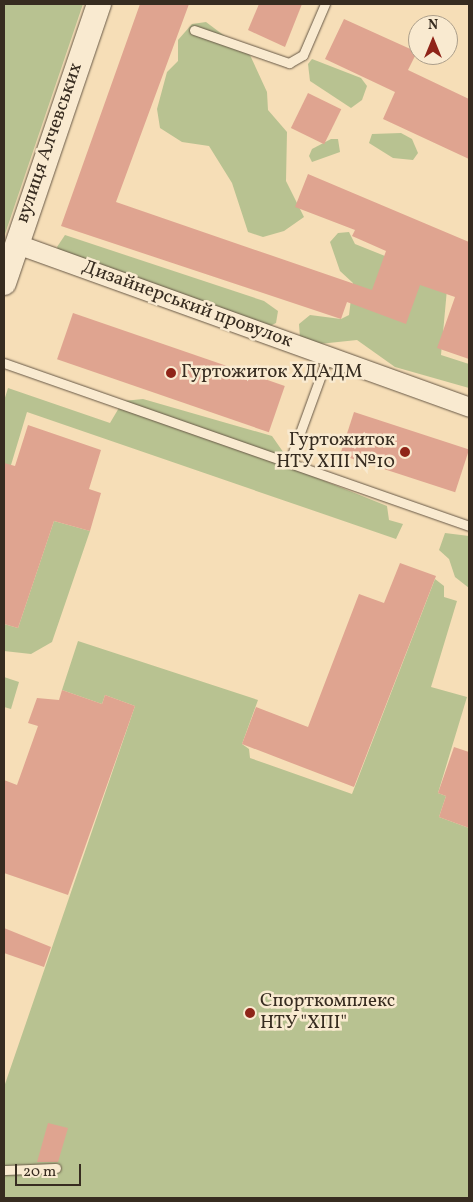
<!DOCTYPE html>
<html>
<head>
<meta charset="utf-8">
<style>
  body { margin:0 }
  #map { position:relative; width:473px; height:1202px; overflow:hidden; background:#f6deb7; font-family:Vollkorn,serif }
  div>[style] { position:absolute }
  .green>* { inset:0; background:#b8c291 }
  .building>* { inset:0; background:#dfa490; transform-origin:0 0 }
  .roads { filter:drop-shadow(0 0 1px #675846) drop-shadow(0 0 1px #675846) }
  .service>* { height:9px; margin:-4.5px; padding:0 4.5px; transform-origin:4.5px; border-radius:4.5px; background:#f9ead0 }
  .minor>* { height:19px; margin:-9.5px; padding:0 9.5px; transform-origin:9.5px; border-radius:9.5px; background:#f9ead0 }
  .tertiary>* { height:24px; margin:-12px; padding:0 12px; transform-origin:12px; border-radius:12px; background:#f9ead0 }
  .dots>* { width:14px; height:14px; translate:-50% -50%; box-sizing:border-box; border:2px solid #f9ead0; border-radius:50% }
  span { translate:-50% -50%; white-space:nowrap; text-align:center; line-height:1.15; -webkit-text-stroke:5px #f9ead0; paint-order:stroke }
  .street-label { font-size:19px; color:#372c20 }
  .poi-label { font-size:19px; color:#372c20 }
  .left { translate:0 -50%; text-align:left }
  .right { translate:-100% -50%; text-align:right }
  .frame { position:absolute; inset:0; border:5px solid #372c20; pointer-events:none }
  .north { position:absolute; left:408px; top:15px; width:50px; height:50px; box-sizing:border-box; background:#f9ead0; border:1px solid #ab9e8a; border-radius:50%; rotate:0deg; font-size:14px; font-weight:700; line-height:20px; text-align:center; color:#372c20 }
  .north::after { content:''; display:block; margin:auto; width:18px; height:22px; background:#8f2418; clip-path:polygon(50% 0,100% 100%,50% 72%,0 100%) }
  .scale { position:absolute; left:15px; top:1164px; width:66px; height:22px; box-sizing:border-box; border:2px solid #372c20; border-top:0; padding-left:6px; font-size:15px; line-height:18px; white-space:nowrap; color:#372c20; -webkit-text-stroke:4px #f9ead0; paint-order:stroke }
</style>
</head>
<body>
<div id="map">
  <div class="green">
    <div style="clip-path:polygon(4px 4px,83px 4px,4px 237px)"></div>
    <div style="clip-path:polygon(206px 22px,250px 55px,267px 92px,268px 110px,287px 132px,286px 181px,304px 217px,284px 231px,263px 237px,248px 232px,232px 183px,209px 146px,182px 142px,160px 128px,157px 109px,167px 72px,178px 61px,178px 40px,192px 24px)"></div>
    <div style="clip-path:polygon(312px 59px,361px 78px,367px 86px,362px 100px,351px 108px,310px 81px,308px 64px)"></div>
    <div style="clip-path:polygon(401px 133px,412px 139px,418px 153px,413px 160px,393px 158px,369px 143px,372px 134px)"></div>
    <div style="clip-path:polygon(331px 139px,338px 139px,340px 152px,312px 162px,309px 156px,312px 149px)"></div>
    <div style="clip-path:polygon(349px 232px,355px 244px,435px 276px,447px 289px,441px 355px,469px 364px,469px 388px,395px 367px,357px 340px,319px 344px,300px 338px,299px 324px,310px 315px,341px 319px,349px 315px,353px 283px,340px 271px,330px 242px,338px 233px)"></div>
    <div style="clip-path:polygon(65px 235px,264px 301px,278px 311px,276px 323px,266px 328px,61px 254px,57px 247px)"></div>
    <div style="clip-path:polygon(8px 388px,110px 423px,123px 401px,143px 399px,272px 436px,295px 469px,387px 506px,389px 520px,403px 524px,396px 539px,27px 412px,11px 465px,4px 467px,4px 401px)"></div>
    <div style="clip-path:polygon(54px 521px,90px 531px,52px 642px,31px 654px,4px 651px,4px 624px,18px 628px)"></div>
    <div style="clip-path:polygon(445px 533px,469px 536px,469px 588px,455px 577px,449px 559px,439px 550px)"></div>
    <div style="clip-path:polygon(435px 579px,444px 586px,444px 597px,457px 601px,431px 687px,467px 697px,438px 793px,446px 796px,439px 817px,469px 828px,469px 1198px,4px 1198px,4px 1087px,135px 706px,105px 695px,102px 704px,62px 690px,78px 641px,258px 700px,242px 744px,249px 749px,250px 758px,352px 794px)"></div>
    <div style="clip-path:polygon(4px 677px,19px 682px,11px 709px,4px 707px)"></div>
  </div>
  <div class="building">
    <div style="clip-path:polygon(140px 4px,189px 4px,116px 202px,372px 290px,386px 251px,352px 236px,355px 230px,295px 207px,308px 174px,469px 242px,469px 359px,437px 348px,455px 297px,420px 285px,406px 324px,347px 302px,341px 319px,61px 226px)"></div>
    <div style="clip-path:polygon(259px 4px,302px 4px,285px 47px,248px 30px)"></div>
    <div style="clip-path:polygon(344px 19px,417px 52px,408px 70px,469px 99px,469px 159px,383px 119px,395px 92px,325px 59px)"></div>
    <div style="left:308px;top:93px;width:37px;height:39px;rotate:26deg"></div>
    <div style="left:73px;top:313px;width:224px;height:49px;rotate:19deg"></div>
    <div style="left:354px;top:412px;width:121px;height:45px;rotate:18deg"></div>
    <div style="clip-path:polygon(28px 425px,101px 450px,89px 489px,101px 493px,90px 531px,54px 521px,18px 628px,4px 624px,4px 463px,15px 466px)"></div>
    <div style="clip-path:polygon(400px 563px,436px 576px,354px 787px,242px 744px,256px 707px,308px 727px,359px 594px,384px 603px)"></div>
    <div style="clip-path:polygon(62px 690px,102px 704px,105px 695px,135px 706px,68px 895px,4px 873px,4px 780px,17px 785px,38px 726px,28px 723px,37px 698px,59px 700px)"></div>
    <div style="clip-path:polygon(454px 747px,469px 752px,469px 828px,439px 817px,446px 796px,438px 793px)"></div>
    <div style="clip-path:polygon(4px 928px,51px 947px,44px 967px,4px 953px)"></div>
    <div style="clip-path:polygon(48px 1123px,68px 1128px,58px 1162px,37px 1162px)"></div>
  </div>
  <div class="roads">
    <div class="service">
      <div style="left:194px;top:30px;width:101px;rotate:19.2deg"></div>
      <div style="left:289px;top:63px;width:16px;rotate:-30deg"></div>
      <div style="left:303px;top:55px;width:56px;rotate:-66.7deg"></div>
      <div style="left:4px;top:363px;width:493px;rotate:19.3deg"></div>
      <div style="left:289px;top:463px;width:114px;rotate:-70deg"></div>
      <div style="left:4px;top:1170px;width:52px;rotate:-2.2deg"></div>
    </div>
    <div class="minor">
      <div style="left:17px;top:244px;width:480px;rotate:19.8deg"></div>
    </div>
    <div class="tertiary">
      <div style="left:4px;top:283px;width:295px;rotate:-71.2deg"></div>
    </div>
  </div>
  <div class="dots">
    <div style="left:171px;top:373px;background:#8f2418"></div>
    <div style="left:405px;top:452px;background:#8f2418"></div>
    <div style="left:250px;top:1013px;background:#8f2418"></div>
  </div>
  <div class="street-label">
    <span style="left:50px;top:143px;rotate:-71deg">вулиця Алчевських</span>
    <span style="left:187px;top:305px;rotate:20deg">Дизайнерський провулок</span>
  </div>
  <div class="poi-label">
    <span class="left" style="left:181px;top:373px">Гуртожиток ХДАДМ</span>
    <span class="right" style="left:395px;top:452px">Гуртожиток<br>НТУ ХПІ №10</span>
    <span class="left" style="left:260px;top:1013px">Спорткомплекс<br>НТУ "ХПІ"</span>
  </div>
  <div class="frame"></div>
  <div class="north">N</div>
  <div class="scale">20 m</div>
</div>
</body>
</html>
